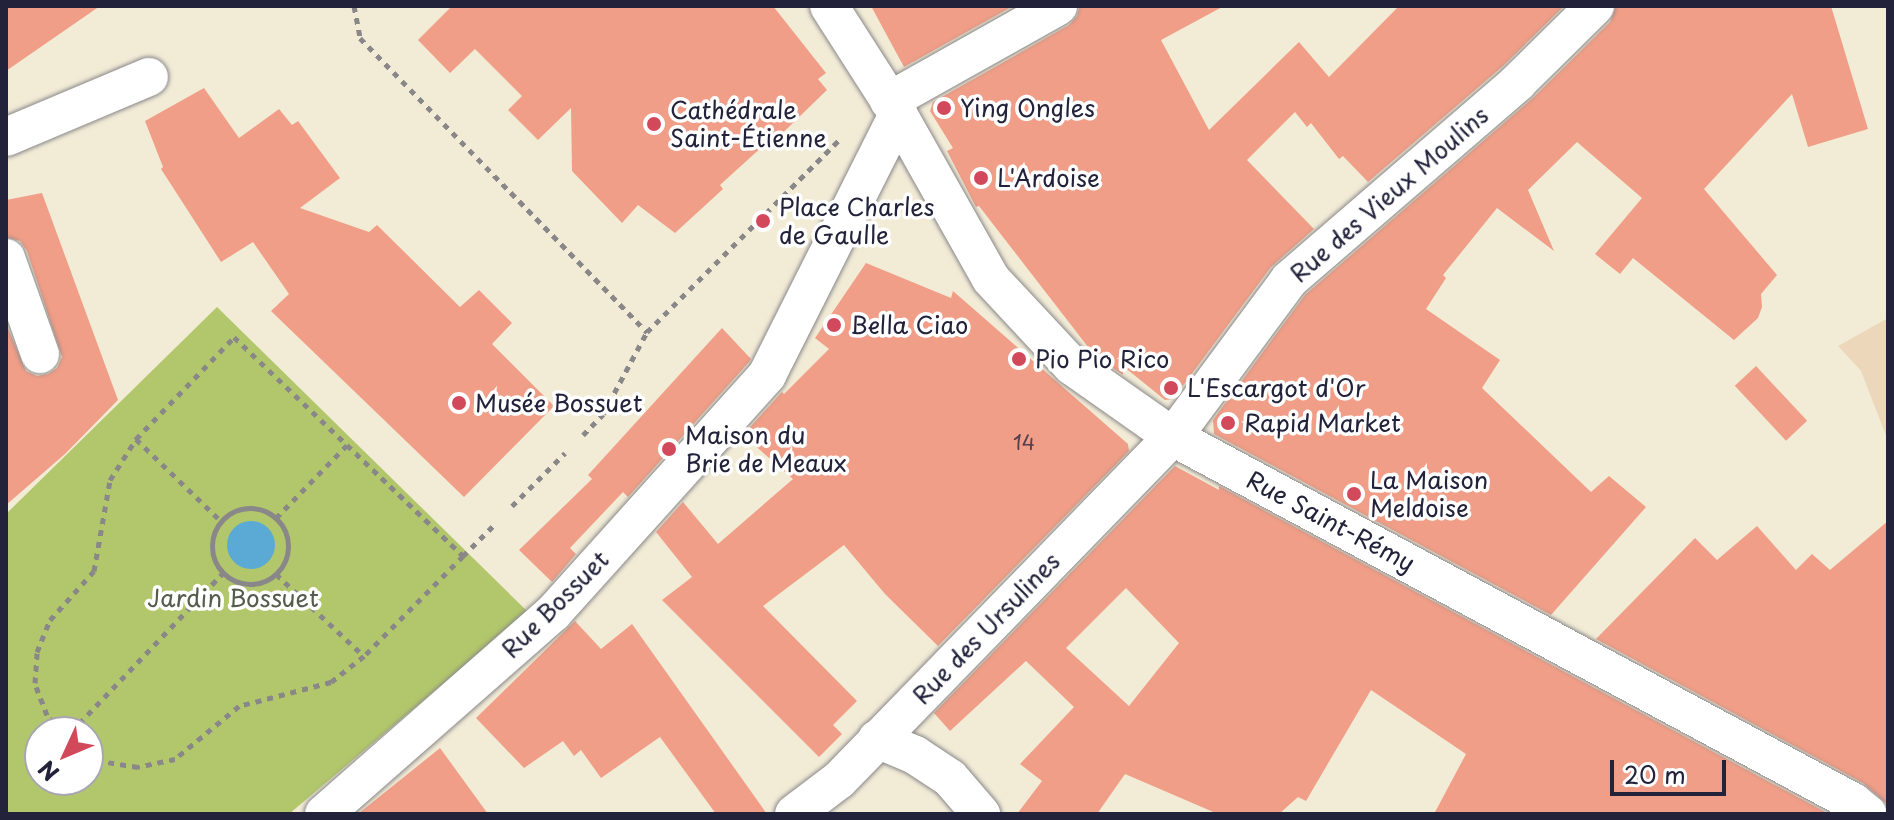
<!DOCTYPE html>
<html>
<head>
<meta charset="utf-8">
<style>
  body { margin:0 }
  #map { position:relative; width:1894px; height:820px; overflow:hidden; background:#f2ecd7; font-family:"Playpen Sans",sans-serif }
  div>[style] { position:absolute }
  .built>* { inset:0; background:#edd7bb }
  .green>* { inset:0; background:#b2c76b }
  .water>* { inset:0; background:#5ba9d5 }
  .round { border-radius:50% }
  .building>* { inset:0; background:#f09e87; transform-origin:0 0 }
  .path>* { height:5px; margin-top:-2.5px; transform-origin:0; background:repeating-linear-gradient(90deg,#8a8789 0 6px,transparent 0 12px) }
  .path>.ring { margin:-2.5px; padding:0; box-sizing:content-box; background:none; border:5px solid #8a8789; border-radius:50% }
  .roads { filter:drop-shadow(0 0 2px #8a8789) drop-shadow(0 0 2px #8a8789) }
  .minor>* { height:38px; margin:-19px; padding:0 19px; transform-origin:19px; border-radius:19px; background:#fff }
  .dots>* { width:22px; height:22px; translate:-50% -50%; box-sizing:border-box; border:4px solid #fff; border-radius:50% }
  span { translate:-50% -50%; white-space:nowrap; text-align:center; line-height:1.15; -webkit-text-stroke:7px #fff; paint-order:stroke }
  .number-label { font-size:20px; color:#56414e }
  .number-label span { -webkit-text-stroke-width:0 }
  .poi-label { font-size:24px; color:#22223b }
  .left { translate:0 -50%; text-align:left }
  .street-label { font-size:24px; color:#22223b }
  .park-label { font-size:24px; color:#545c4c }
  .frame { position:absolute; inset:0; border:8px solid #22223b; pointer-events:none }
  .north { position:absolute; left:24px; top:716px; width:80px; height:80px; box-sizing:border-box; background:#fff; border:2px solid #a7a7b1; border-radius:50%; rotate:226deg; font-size:22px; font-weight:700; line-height:32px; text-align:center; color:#22223b }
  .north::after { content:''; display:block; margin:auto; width:28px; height:36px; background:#d1495b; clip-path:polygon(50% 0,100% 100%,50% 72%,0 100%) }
  .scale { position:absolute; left:1610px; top:760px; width:116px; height:36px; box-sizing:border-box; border:4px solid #22223b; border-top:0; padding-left:10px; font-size:24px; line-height:28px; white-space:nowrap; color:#22223b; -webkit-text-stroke:6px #fff; paint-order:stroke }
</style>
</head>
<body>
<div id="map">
  <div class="built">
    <div style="clip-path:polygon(1888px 318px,1888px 441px,1861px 371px,1838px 346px)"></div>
  </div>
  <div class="green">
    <div style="clip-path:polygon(evenodd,217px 307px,528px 612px,289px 814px,6px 814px,6px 514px,217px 307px,40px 732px,88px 732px,88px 780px,40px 780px,40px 732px)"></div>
  </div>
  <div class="water">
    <div class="round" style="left:227px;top:521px;width:48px;height:48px"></div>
  </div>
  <div class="building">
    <div style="clip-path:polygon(6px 6px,100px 6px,6px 71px)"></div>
    <div style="clip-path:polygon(452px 6px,773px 6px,826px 73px,818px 79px,827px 90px,767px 148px,764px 145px,720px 185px,723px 189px,675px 233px,638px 205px,622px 223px,572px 171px,571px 108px,538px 140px,508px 110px,522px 96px,475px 49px,450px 73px,418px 40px)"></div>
    <div style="clip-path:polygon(871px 6px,1013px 6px,904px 67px)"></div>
    <div style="clip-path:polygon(1080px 6px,1224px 6px,1161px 40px,1209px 130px,1299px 42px,1329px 77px,1399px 6px,1564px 6px,1503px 66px,1368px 182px,1343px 156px,1339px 159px,1311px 123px,1307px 127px,1295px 112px,1247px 160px,1314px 229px,1271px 267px,1173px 399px,1165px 400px,1123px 366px,1123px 375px,1095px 356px,979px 206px,976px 207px,947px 151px,953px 148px,930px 111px,933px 102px,1069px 25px,1077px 16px)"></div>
    <div style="clip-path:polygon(1616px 6px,1831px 6px,1868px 129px,1808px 147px,1792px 94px,1704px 189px,1777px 275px,1761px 294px,1762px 307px,1758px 318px,1734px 340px,1633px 258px,1620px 274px,1595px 254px,1642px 198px,1577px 142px,1528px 190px,1554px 251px,1497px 208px,1443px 275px,1446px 278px,1426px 309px,1500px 360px,1482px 388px,1591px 492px,1609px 476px,1646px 507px,1551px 615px,1214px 434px,1213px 420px,1305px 295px,1533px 98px,1610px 22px)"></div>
    <div style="clip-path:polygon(204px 88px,239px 138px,279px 109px,292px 125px,298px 121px,340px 178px,300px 208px,369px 232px,377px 225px,460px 307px,479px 290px,512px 323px,492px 344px,554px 406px,464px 497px,271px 311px,289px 294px,253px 242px,221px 262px,161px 169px,163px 167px,145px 121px)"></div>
    <div style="clip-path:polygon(42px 193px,118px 400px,65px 454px,6px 505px,6px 324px,26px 371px,37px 376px,48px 374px,57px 368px,62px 357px,27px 251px,20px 241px,6px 237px,6px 200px)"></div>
    <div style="clip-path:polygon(866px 263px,951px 298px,953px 291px,1128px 444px,1129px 451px,938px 646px,885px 594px,844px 545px,763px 606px,857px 701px,833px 725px,842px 734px,819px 757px,662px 600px,692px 577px,656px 532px,683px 502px,718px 544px,793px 479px,743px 435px,782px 392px,784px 394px,829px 349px,815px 338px)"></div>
    <div style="clip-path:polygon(722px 328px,751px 359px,749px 362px,628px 497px,623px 492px,570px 548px,576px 554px,552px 582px,519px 550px,592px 479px,588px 475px)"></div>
    <div style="left:1756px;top:366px;width:75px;height:29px;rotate:47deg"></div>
    <div style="clip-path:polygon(evenodd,1175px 466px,1219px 490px,1219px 486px,1829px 814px,1434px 814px,1466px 754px,1371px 690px,1306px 801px,1298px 797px,1279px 814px,1218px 814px,1125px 774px,1097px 814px,1017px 814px,1042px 781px,1020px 764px,1074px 707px,1026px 661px,950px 731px,934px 713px,1175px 466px,1126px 588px,1179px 643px,1129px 706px,1066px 648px,1126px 588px)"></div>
    <div style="clip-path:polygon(1888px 521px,1888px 805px,1863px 783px,1596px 639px,1695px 538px,1717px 560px,1757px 526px,1796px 570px,1812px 554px,1830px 570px)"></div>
    <div style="clip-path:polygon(575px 621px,601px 649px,632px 624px,767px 814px,716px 814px,660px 737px,601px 778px,581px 750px,574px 756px,563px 741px,524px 768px,476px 718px)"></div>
    <div style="clip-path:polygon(440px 748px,488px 814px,358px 814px)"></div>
  </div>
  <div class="path">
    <div style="left:354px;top:6px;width:33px;rotate:79deg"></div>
    <div style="left:360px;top:38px;width:411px;rotate:45.7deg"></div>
    <div style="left:647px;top:332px;width:274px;rotate:-45deg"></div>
    <div style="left:583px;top:435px;width:29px;rotate:-46deg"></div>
    <div style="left:603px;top:414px;width:93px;rotate:-61.8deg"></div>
    <div style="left:136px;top:439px;width:118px;rotate:44deg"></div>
    <div style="left:512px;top:506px;width:75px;rotate:-45deg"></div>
    <div class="ring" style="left:212px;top:508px;width:71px;height:71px"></div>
    <div style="left:276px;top:518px;width:102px;rotate:-45.8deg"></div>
    <div style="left:463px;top:556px;width:44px;rotate:-45deg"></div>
    <div style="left:276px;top:574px;width:120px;rotate:43deg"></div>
    <div style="left:61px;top:732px;width:22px;rotate:-129deg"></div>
    <div style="left:47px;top:715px;width:34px;rotate:-111deg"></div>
    <div style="left:35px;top:683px;width:31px;rotate:-86deg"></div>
    <div style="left:37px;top:652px;width:35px;rotate:-68deg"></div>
    <div style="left:50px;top:620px;width:66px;rotate:-48.1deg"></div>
    <div style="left:94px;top:571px;width:92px;rotate:-80deg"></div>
    <div style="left:110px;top:480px;width:49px;rotate:-57.6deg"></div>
    <div style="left:136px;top:439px;width:141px;rotate:-46.1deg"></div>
    <div style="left:234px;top:337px;width:317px;rotate:43.7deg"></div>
    <div style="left:463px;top:556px;width:141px;rotate:134.7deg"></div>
    <div style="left:364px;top:656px;width:42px;rotate:141.8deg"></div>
    <div style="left:331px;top:682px;width:95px;rotate:165.4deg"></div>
    <div style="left:239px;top:706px;width:83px;rotate:140.4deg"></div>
    <div style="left:175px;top:759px;width:38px;rotate:168deg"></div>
    <div style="left:138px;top:767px;width:39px;rotate:-171deg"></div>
    <div style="left:99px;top:761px;width:14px;rotate:-144deg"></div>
    <div style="left:71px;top:732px;width:220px;rotate:-46.3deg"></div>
  </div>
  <div class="roads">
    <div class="minor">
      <div style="left:829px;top:6px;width:128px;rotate:57.4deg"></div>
      <div style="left:898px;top:114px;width:189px;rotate:60.6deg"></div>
      <div style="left:991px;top:279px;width:119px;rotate:47deg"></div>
      <div style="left:1072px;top:366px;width:123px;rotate:35.1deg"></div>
      <div style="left:1173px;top:437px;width:772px;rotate:28.23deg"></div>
      <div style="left:1853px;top:802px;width:19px;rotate:39deg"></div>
      <div style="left:889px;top:101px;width:194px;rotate:-29.3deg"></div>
      <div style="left:6px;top:137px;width:155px;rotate:-22.8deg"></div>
      <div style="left:6px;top:258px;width:102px;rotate:70.5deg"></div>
      <div style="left:877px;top:739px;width:41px;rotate:22.8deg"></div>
      <div style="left:915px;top:755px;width:42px;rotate:33.3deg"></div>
      <div style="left:950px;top:778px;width:48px;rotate:49.3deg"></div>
      <div style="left:324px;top:814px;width:305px;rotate:-41.3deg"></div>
      <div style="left:553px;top:613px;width:320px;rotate:-48deg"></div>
      <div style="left:767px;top:375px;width:292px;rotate:-63.3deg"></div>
      <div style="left:794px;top:814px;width:56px;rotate:-37.1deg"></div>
      <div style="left:839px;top:780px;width:479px;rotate:-45.8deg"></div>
      <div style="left:1173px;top:437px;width:195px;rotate:-53.5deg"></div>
      <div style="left:1289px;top:280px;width:303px;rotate:-40.8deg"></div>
      <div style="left:1518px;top:82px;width:108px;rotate:-44.6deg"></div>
    </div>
  </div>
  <div class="dots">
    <div style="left:944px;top:108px;background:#d1495b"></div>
    <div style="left:654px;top:124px;background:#d1495b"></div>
    <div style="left:981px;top:178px;background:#d1495b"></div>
    <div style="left:763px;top:221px;background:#d1495b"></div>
    <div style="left:834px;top:325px;background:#d1495b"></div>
    <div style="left:1019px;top:359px;background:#d1495b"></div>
    <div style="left:1171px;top:388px;background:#d1495b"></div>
    <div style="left:459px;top:403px;background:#d1495b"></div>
    <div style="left:1228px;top:423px;background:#d1495b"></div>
    <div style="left:669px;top:449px;background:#d1495b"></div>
    <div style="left:1354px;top:494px;background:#d1495b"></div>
  </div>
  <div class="number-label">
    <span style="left:1024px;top:442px">14</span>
  </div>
  <div class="poi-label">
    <span class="left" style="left:960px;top:108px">Ying Ongles</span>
    <span class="left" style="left:670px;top:124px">Cathédrale<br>Saint-Étienne</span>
    <span class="left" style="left:997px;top:178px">L'Ardoise</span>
    <span class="left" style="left:779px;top:221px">Place Charles<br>de Gaulle</span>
    <span class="left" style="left:850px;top:325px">Bella Ciao</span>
    <span class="left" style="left:1035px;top:359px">Pio Pio Rico</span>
    <span class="left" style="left:1187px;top:388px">L'Escargot d'Or</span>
    <span class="left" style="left:475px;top:403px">Musée Bossuet</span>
    <span class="left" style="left:1244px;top:423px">Rapid Market</span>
    <span class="left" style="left:685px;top:449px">Maison du<br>Brie de Meaux</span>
    <span class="left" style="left:1370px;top:494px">La Maison<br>Meldoise</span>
  </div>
  <div class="street-label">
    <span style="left:1389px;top:194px;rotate:-41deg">Rue des Vieux Moulins</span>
    <span style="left:1331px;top:521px;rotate:28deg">Rue Saint-Rémy</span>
    <span style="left:555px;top:604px;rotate:-45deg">Rue Bossuet</span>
    <span style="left:986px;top:628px;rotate:-46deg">Rue des Ursulines</span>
  </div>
  <div class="park-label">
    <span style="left:233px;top:598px">Jardin Bossuet</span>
  </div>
  <div class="frame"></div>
  <div class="north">N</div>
  <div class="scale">20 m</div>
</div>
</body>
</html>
